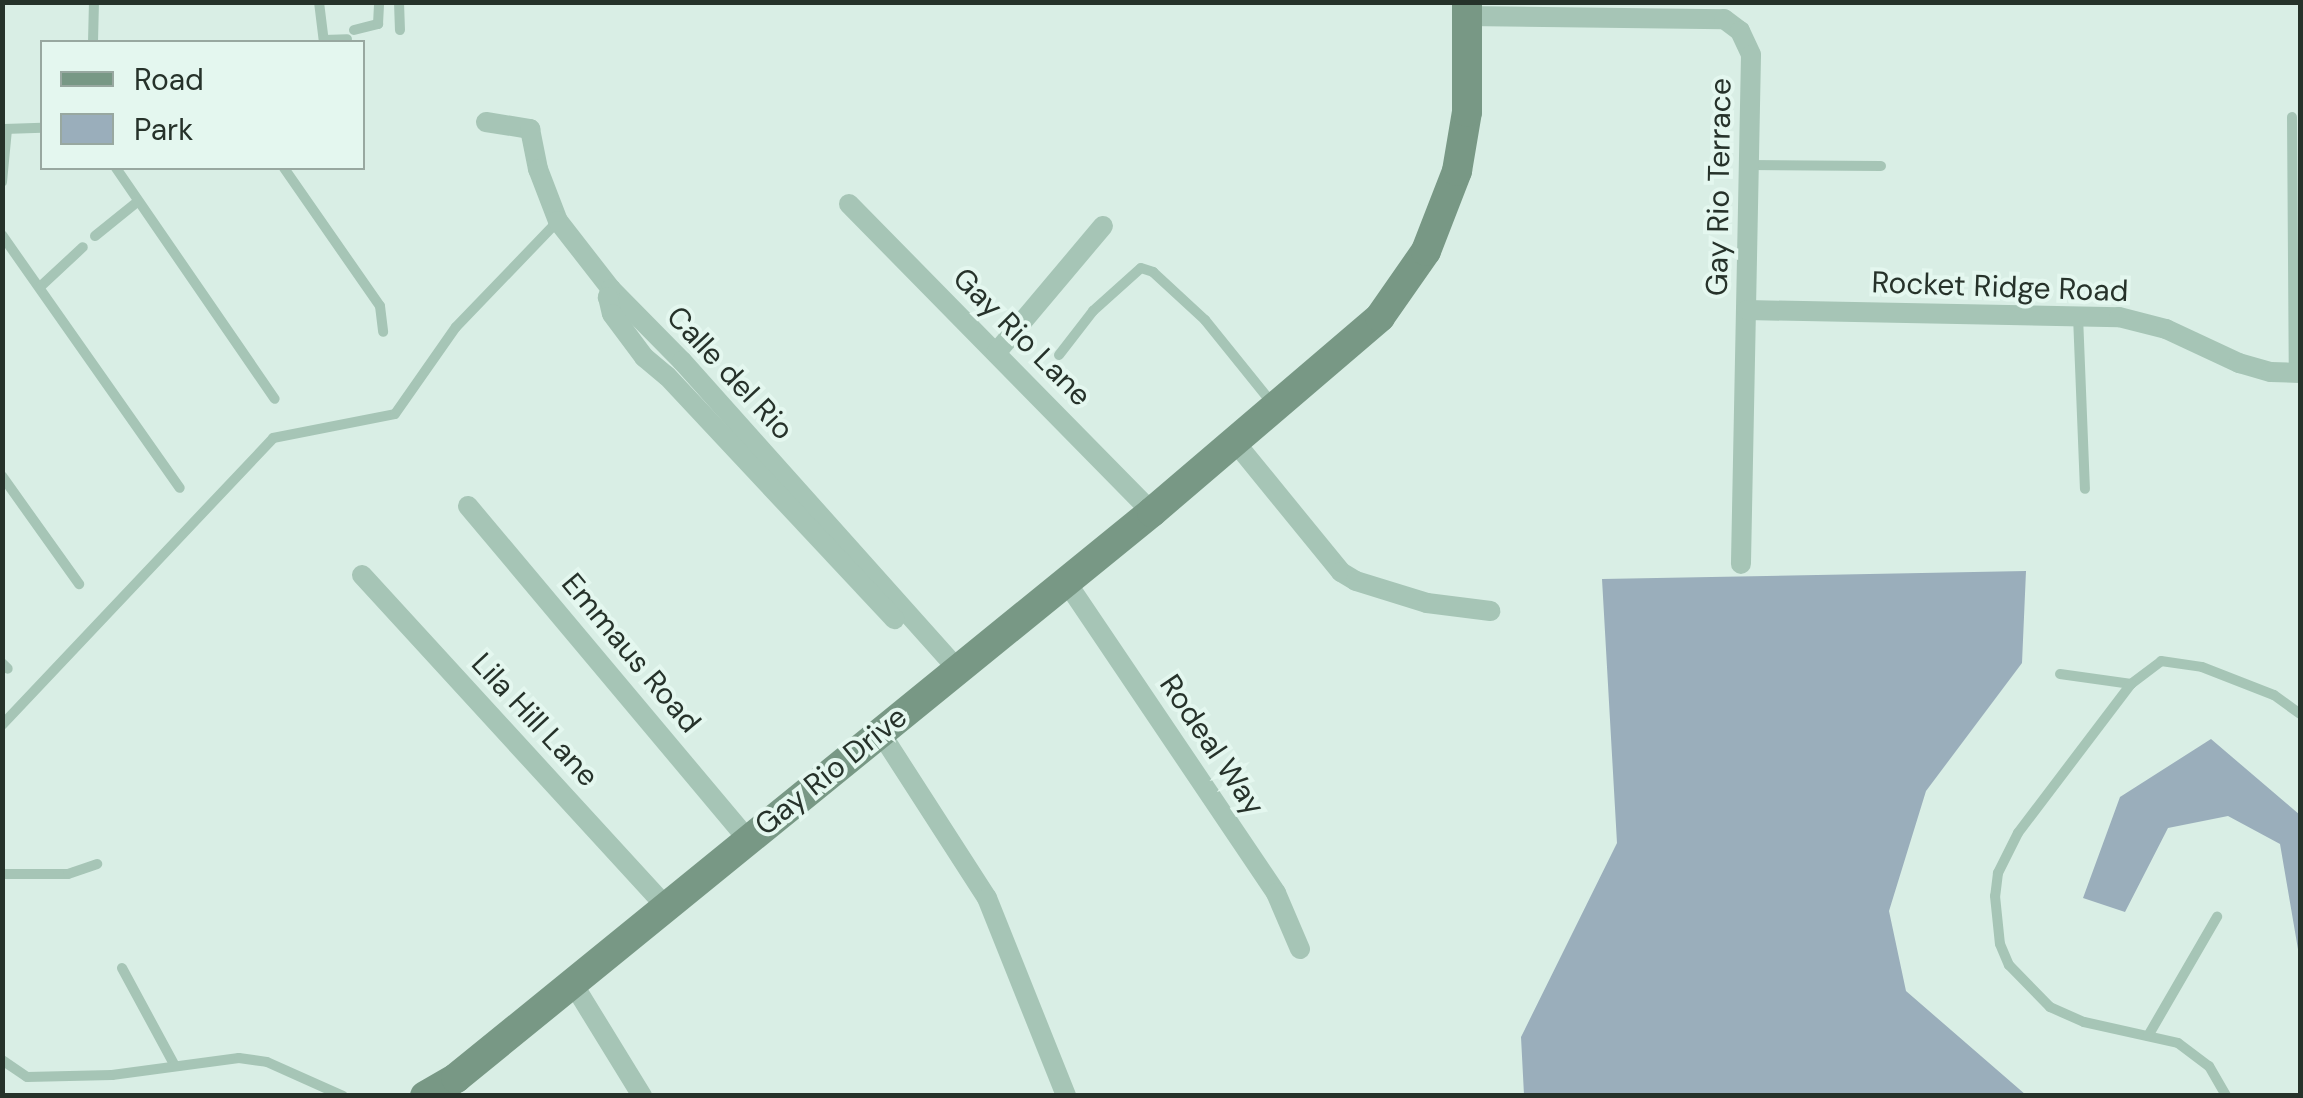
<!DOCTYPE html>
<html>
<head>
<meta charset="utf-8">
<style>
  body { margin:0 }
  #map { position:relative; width:2303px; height:1098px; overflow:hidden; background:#d9eee5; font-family:"DM Sans",sans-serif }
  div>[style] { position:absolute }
  .green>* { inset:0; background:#9aaebb }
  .lane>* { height:10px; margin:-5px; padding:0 5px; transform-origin:5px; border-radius:5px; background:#a6c5b6 }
  .street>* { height:20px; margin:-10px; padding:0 10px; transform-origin:10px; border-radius:10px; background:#a6c5b6 }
  .secondary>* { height:30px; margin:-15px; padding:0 15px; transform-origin:15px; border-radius:15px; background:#789885 }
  span { translate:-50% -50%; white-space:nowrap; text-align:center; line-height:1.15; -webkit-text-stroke:8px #e4f7ef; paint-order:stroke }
  .street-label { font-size:30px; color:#26322a }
  .frame { position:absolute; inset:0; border:5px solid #26322a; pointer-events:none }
  .legend { position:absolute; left:40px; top:40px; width:325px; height:130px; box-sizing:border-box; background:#e4f7ef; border:2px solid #98a8a0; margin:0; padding:12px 18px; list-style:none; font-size:30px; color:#26322a }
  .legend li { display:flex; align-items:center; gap:20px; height:50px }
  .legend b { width:50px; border:2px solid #98a8a0 }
</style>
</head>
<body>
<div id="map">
  <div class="green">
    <div style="clip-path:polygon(2026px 571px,2022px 663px,1926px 791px,1889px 911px,1906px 991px,2026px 1095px,1524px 1095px,1521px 1037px,1617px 843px,1602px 579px)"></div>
    <div style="clip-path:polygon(2211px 739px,2300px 815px,2300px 961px,2280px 844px,2228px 816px,2168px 828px,2125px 912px,2083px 898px,2120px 797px)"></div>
  </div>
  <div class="lane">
    <div style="left:319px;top:2px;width:38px;rotate:83deg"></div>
    <div style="left:324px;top:40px;width:23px;rotate:-2deg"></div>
    <div style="left:399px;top:2px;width:28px;rotate:88deg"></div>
    <div style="left:354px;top:30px;width:25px;rotate:-14deg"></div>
    <div style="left:378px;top:24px;width:22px;rotate:-87deg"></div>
    <div style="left:93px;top:42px;width:40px;rotate:-88.6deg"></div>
    <div style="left:2292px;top:117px;width:256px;rotate:89.6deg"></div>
    <div style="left:4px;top:129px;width:38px;rotate:-2deg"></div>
    <div style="left:1749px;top:165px;width:132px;rotate:0.4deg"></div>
    <div style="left:116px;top:168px;width:280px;rotate:55.5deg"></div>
    <div style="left:284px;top:168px;width:168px;rotate:55.2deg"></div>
    <div style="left:380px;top:306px;width:26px;rotate:83deg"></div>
    <div style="left:2px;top:182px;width:53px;rotate:-84.6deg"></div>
    <div style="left:2px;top:235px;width:309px;rotate:54.9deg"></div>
    <div style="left:95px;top:236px;width:54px;rotate:-39deg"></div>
    <div style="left:41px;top:286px;width:57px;rotate:-42.9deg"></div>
    <div style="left:2078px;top:316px;width:173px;rotate:87.7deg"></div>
    <div style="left:1059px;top:355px;width:56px;rotate:-52.3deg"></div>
    <div style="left:1093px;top:311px;width:64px;rotate:-41.9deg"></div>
    <div style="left:1141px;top:268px;width:13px;rotate:18deg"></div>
    <div style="left:1153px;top:272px;width:71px;rotate:42.7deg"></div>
    <div style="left:1205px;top:320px;width:107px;rotate:51.1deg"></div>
    <div style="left:2px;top:476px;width:133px;rotate:54.5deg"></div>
    <div style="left:2px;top:663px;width:8px;rotate:45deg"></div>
    <div style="left:2060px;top:674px;width:72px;rotate:8deg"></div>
    <div style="left:2131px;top:684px;width:38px;rotate:-37deg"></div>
    <div style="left:2161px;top:661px;width:41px;rotate:8.3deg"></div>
    <div style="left:2202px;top:667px;width:77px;rotate:21.3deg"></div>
    <div style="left:2274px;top:695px;width:32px;rotate:36deg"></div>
    <div style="left:2131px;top:684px;width:187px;rotate:127.2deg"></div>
    <div style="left:2018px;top:833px;width:45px;rotate:116.6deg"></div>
    <div style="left:1998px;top:873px;width:23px;rotate:97deg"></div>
    <div style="left:1995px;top:896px;width:48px;rotate:84.1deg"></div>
    <div style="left:2000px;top:944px;width:23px;rotate:67deg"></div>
    <div style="left:2009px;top:965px;width:59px;rotate:45.7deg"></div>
    <div style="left:2050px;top:1007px;width:37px;rotate:24deg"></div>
    <div style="left:2084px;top:1022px;width:96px;rotate:12.6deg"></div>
    <div style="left:2178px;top:1043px;width:39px;rotate:37deg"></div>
    <div style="left:2209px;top:1066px;width:34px;rotate:60deg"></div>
    <div style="left:2px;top:725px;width:395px;rotate:-46.6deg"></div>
    <div style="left:273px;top:438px;width:124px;rotate:-11.1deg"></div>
    <div style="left:395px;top:414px;width:106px;rotate:-55deg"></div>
    <div style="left:456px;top:327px;width:147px;rotate:-46.1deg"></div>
    <div style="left:2px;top:874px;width:66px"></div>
    <div style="left:68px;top:874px;width:31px;rotate:-19deg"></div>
    <div style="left:122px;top:968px;width:111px;rotate:61.6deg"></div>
    <div style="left:2148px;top:1036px;width:138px;rotate:-59.9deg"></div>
    <div style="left:2px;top:1060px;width:30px;rotate:34deg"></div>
    <div style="left:27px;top:1077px;width:85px;rotate:-1.3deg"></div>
    <div style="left:112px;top:1075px;width:128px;rotate:-7.6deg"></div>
    <div style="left:239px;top:1058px;width:28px;rotate:8deg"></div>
    <div style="left:267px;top:1062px;width:83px;rotate:24.1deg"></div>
  </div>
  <div class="street">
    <div style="left:1467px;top:16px;width:257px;rotate:0.7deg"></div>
    <div style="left:1724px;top:19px;width:20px;rotate:37deg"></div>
    <div style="left:1740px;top:31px;width:26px;rotate:65deg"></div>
    <div style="left:1751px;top:55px;width:509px;rotate:91.13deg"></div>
    <div style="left:486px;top:122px;width:45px;rotate:9deg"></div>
    <div style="left:530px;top:129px;width:41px;rotate:78.7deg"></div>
    <div style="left:538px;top:169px;width:56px;rotate:69deg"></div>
    <div style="left:558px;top:221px;width:86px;rotate:52.1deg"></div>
    <div style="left:611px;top:289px;width:101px;rotate:45.4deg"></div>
    <div style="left:682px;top:361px;width:413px;rotate:48.2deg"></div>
    <div style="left:849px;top:204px;width:432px;rotate:45.5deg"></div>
    <div style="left:611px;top:289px;width:9px;rotate:111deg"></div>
    <div style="left:608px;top:297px;width:17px;rotate:77deg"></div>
    <div style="left:612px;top:314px;width:54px;rotate:53.3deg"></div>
    <div style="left:644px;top:357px;width:30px;rotate:40deg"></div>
    <div style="left:667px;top:376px;width:333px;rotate:46.9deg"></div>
    <div style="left:1747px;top:310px;width:372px;rotate:1.1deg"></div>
    <div style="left:2119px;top:317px;width:49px;rotate:14.3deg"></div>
    <div style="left:2166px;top:329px;width:81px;rotate:25deg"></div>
    <div style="left:2239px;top:363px;width:33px;rotate:16deg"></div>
    <div style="left:2271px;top:372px;width:29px;rotate:2deg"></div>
    <div style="left:996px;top:353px;width:166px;rotate:-49.9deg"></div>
    <div style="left:1235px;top:442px;width:168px;rotate:50.8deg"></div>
    <div style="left:1341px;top:572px;width:17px;rotate:31deg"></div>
    <div style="left:1356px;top:581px;width:74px;rotate:17.2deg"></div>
    <div style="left:1427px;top:603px;width:64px;rotate:7.2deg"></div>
    <div style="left:468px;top:506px;width:434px;rotate:50deg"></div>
    <div style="left:362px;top:575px;width:449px;rotate:47.5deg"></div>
    <div style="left:1065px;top:580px;width:377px;rotate:56deg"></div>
    <div style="left:1276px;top:893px;width:61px;rotate:66.8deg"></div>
    <div style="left:880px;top:732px;width:197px;rotate:57.2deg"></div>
    <div style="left:987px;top:898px;width:213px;rotate:68.2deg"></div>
    <div style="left:572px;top:982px;width:134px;rotate:58.4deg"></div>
  </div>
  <div class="secondary">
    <div style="left:425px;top:1096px;width:36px;rotate:-30deg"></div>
    <div style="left:456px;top:1078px;width:897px;rotate:-39.12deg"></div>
    <div style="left:1152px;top:512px;width:300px;rotate:-40.5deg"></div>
    <div style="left:1380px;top:317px;width:80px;rotate:-55.1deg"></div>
    <div style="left:1426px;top:251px;width:86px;rotate:-68.8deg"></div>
    <div style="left:1457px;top:171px;width:60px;rotate:-80.4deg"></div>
    <div style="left:1467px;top:112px;width:110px;rotate:-90deg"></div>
  </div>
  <div class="street-label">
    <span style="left:1719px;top:187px;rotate:-89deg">Gay Rio Terrace</span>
    <span style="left:2000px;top:287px;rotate:2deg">Rocket Ridge Road</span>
    <span style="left:1022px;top:337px;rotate:45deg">Gay Rio Lane</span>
    <span style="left:730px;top:373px;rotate:47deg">Calle del Rio</span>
    <span style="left:631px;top:653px;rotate:50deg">Emmaus Road</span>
    <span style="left:535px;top:720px;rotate:47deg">Lila Hill Lane</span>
    <span style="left:1212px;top:745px;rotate:56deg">Rodeal Way</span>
    <span style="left:831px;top:771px;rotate:-39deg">Gay Rio Drive</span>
  </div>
  <div class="frame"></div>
  <ul class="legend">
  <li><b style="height:12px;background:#789885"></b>Road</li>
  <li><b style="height:28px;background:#9aaebb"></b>Park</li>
  </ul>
</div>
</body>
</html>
